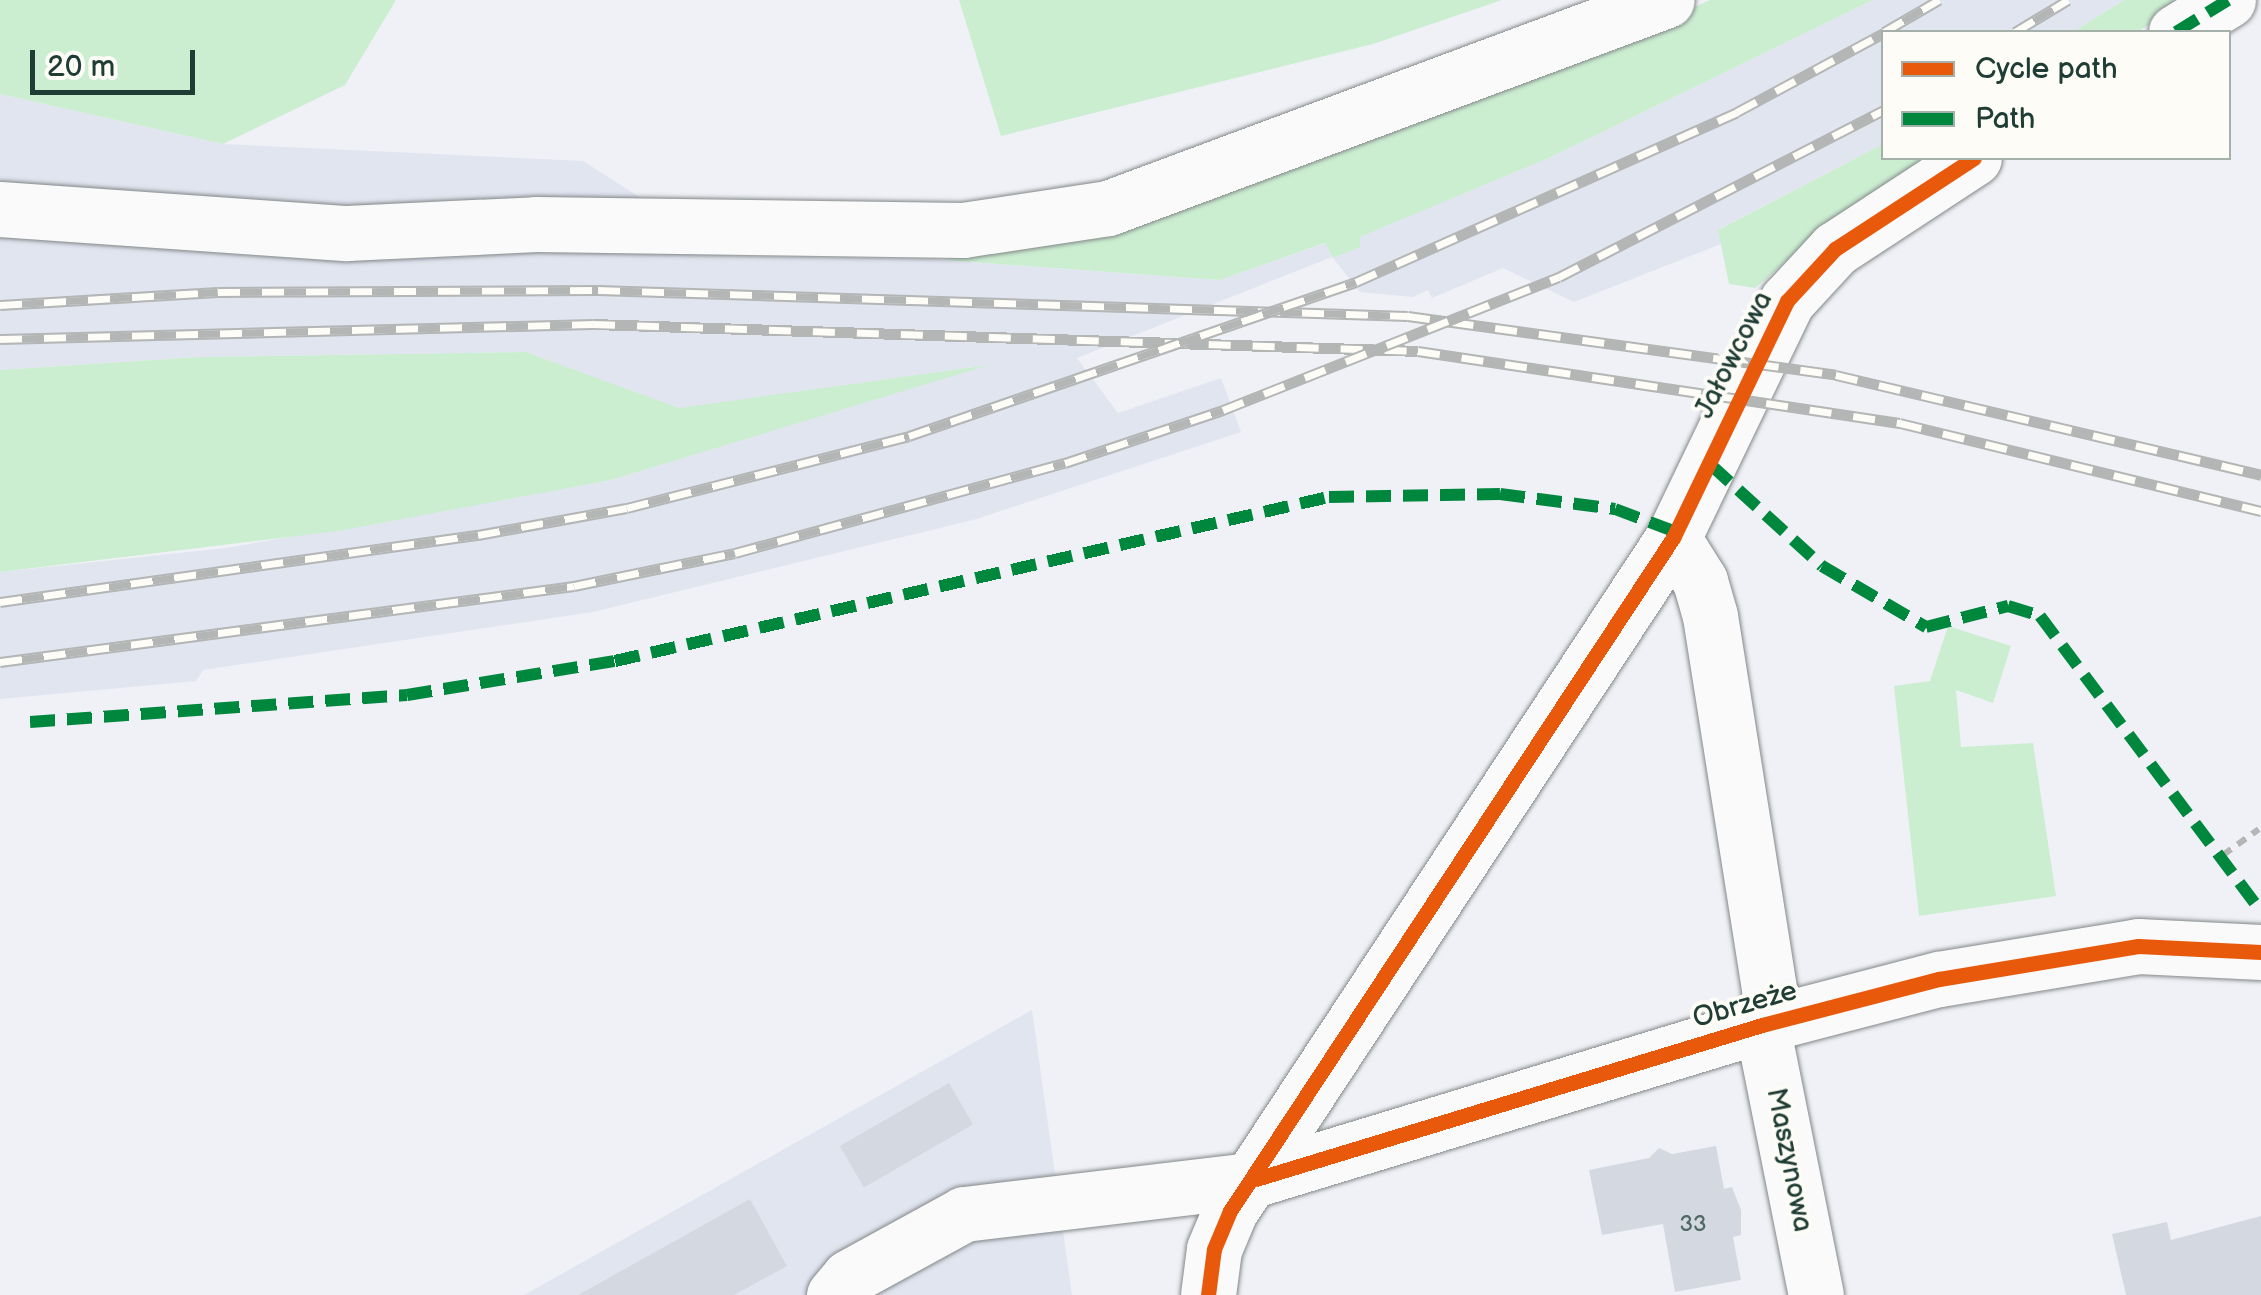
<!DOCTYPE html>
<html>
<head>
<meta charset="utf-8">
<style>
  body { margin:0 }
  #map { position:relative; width:2261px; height:1295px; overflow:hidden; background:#f0f1f6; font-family:"Balsamiq Sans",sans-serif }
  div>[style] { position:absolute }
  .built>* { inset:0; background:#e1e5f0 }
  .green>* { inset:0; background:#cbeed1 }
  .building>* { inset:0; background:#d4d9e1; transform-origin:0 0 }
  .path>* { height:6px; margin-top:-3px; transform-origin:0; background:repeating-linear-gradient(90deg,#b3b6b5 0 10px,transparent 0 18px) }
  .roads { filter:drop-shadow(0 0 2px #838889) drop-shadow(0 0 2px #838889) }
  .minor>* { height:55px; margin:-27.5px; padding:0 27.5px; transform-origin:27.5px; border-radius:27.5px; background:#f9faf9 }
  .rail>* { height:11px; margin-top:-5.5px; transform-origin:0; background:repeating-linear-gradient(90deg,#fdfcf7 0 22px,#b3b6b5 0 44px); box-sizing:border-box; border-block:2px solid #b3b6b5 }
  .quiet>* { height:12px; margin-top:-6px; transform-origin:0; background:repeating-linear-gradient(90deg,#00873e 0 25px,transparent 0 37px) }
  .cycleway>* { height:15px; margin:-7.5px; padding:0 7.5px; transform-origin:7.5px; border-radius:7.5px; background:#e8590c }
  span { translate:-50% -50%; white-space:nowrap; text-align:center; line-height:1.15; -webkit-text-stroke:8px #fdfcf7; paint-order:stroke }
  .number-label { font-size:22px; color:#506863 }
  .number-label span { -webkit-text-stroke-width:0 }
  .street-label { font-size:28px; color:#1f3d34 }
  .legend { position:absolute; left:1881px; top:30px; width:350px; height:130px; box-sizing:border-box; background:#fdfcf7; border:2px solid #a4b0a9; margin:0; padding:12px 18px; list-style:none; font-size:30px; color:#1f3d34 }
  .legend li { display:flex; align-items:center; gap:20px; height:50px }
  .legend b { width:50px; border:2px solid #a4b0a9 }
  .scale { position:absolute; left:30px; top:50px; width:165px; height:45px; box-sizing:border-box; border:5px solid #1f3d34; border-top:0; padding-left:12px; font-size:30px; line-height:35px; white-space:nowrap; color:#1f3d34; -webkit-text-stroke:8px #fdfcf7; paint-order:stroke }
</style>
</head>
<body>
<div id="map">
  <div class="built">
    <div style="clip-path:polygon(1873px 0,2124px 0,2073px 32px,1884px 32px,1883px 144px,1719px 229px,1721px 244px,1574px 302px,1503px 268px,1432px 298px,1428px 290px,1413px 297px,1360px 292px,1333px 258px,1359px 247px,1359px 237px,1549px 158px)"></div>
    <div style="clip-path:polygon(0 94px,223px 144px,583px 161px,732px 256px,929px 259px,1220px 280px,1326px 243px,1332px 257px,1077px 358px,1118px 413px,1221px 378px,1241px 432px,973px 520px,593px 612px,203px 670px,196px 681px,0 699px,0 572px,226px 548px,611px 480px,982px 366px,679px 409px,526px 352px,199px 357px,0 370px)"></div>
    <div style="clip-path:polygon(1032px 1010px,1072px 1295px,524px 1295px)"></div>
  </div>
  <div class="green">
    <div style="clip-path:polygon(0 0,396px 0,345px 85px,223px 144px,0 94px)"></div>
    <div style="clip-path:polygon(959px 0,1502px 0,1373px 44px,1001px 136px)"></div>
    <div style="clip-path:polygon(1710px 0,1873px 0,1549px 158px,1360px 237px,1360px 247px,1333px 258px,1325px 243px,1220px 280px,943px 260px,1118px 229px,1585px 56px)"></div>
    <div style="clip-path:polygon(2124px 0,2189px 0,2137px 32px,2073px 32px)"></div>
    <div style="clip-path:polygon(1883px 144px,1884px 158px,1932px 158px,1834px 220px,1755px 288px,1729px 284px,1718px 230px)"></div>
    <div style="clip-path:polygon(526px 352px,679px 408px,989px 365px,611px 480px,338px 531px,0 572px,0 370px,199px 357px)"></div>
    <div style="clip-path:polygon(1948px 626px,2011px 646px,1993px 703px,1956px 690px,1961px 747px,2033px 743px,2056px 896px,1919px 916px,1894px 686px,1930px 681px)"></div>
  </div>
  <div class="building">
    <div style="left:949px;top:1083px;width:48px;height:126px;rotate:60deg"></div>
    <div style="clip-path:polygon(1716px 1146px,1724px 1189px,1732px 1187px,1741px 1210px,1741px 1235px,1733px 1237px,1741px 1280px,1675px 1292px,1663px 1224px,1602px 1235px,1589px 1170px,1649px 1158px,1659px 1148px,1672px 1154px)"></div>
    <div style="clip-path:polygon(750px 1199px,787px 1266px,734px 1295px,578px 1295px)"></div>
    <div style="clip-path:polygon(2261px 1216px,2261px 1295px,2126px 1295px,2112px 1234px,2167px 1222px,2171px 1240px)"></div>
  </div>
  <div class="path">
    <div style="left:2223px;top:855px;width:44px;rotate:-35.8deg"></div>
  </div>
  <div class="roads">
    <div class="minor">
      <div style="left:2176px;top:32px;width:61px;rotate:-31.6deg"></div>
      <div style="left:0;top:209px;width:348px;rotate:4deg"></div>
      <div style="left:347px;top:233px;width:189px;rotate:-2.7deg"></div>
      <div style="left:536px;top:224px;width:427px;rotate:0.8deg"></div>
      <div style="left:963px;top:230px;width:147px;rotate:-8.6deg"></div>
      <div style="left:1108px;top:208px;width:596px;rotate:-20.41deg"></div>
      <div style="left:1673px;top:538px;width:51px;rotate:57.9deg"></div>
      <div style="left:1700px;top:581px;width:36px;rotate:74deg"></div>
      <div style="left:1710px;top:616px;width:384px;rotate:81deg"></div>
      <div style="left:1770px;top:995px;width:31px;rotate:105deg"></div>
      <div style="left:1762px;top:1025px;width:275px;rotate:78.7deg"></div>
      <div style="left:834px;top:1295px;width:23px;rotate:-50deg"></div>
      <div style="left:849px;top:1277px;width:131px;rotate:-28.7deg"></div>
      <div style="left:964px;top:1214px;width:294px;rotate:-6.8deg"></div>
      <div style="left:1256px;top:1179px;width:529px;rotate:-16.93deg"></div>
      <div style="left:1762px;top:1025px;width:183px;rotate:-14.6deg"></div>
      <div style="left:1939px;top:979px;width:202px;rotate:-9.4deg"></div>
      <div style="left:2138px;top:946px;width:123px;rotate:2.8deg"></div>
      <div style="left:1208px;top:1295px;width:46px;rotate:-82.6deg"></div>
      <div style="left:1214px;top:1249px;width:41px;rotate:-67.2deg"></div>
      <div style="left:1230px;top:1211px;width:806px;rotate:-56.65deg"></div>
      <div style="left:1673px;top:538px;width:263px;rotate:-64.3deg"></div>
      <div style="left:1787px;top:301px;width:71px;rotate:-47.3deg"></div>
      <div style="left:1835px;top:249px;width:166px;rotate:-33.2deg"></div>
    </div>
  </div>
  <div class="rail">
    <div style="left:1884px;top:32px;width:64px;rotate:-30.2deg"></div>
    <div style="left:2015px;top:32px;width:62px;rotate:-31.1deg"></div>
    <div style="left:0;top:305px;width:218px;rotate:-3.4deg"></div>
    <div style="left:218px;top:292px;width:380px;rotate:-0.3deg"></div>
    <div style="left:598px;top:290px;width:810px;rotate:1.84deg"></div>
    <div style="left:1408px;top:316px;width:432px;rotate:7.8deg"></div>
    <div style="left:1836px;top:375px;width:437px;rotate:13.2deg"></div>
    <div style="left:0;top:339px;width:593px;rotate:-1.45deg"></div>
    <div style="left:593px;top:324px;width:825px;rotate:1.87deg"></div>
    <div style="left:1418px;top:351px;width:487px;rotate:8.5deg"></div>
    <div style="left:1900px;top:423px;width:372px;rotate:13.7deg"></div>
    <div style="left:0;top:602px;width:483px;rotate:-8deg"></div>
    <div style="left:478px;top:535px;width:151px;rotate:-10.3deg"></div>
    <div style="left:627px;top:508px;width:291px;rotate:-14.3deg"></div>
    <div style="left:909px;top:436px;width:473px;rotate:-19deg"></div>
    <div style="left:1356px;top:282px;width:417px;rotate:-24deg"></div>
    <div style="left:1737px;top:112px;width:167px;rotate:-28.3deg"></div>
    <div style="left:0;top:662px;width:579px;rotate:-7.54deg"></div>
    <div style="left:574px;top:586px;width:164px;rotate:-11.6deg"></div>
    <div style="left:735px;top:553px;width:342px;rotate:-15.3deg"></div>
    <div style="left:1065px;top:463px;width:167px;rotate:-18.5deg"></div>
    <div style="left:1223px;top:410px;width:361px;rotate:-21.6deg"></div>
    <div style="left:1559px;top:277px;width:365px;rotate:-27.2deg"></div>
  </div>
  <div class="quiet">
    <div style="left:2176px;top:32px;width:61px;rotate:-31.6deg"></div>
    <div style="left:1711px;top:465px;width:150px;rotate:42.3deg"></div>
    <div style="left:1822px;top:566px;width:121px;rotate:30.4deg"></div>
    <div style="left:1926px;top:627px;width:85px;rotate:-14.4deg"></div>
    <div style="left:2008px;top:606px;width:34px;rotate:17deg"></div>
    <div style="left:2040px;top:616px;width:369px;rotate:53.2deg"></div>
    <div style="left:30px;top:722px;width:378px;rotate:-4.1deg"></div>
    <div style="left:407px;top:695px;width:211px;rotate:-9.3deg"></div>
    <div style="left:615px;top:661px;width:733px;rotate:-12.94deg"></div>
    <div style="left:1329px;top:497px;width:171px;rotate:-1deg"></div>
    <div style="left:1500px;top:494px;width:116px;rotate:7.4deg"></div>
    <div style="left:1615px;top:509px;width:65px;rotate:20.7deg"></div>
  </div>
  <div class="cycleway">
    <div style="left:1256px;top:1179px;width:529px;rotate:-16.93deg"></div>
    <div style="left:1762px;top:1025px;width:183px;rotate:-14.6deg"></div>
    <div style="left:1939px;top:979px;width:202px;rotate:-9.4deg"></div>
    <div style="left:2138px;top:946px;width:123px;rotate:2.8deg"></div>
    <div style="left:1208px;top:1295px;width:46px;rotate:-82.6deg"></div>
    <div style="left:1214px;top:1249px;width:41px;rotate:-67.2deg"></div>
    <div style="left:1230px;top:1211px;width:806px;rotate:-56.65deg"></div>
    <div style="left:1673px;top:538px;width:263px;rotate:-64.3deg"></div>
    <div style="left:1787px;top:301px;width:71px;rotate:-47.3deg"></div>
    <div style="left:1835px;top:249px;width:166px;rotate:-33.2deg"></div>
  </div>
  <div class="number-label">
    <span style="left:1693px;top:1225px">33</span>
  </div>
  <div class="street-label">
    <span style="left:1734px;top:355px;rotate:-63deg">Jałowcowa</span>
    <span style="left:1745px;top:1005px;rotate:-16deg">Obrzeże</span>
    <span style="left:1789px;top:1160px;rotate:79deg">Maszynowa</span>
  </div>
  <ul class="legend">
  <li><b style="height:12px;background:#e8590c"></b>Cycle path</li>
  <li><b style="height:12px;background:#00873e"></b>Path</li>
  </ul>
  <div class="scale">20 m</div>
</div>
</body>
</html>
